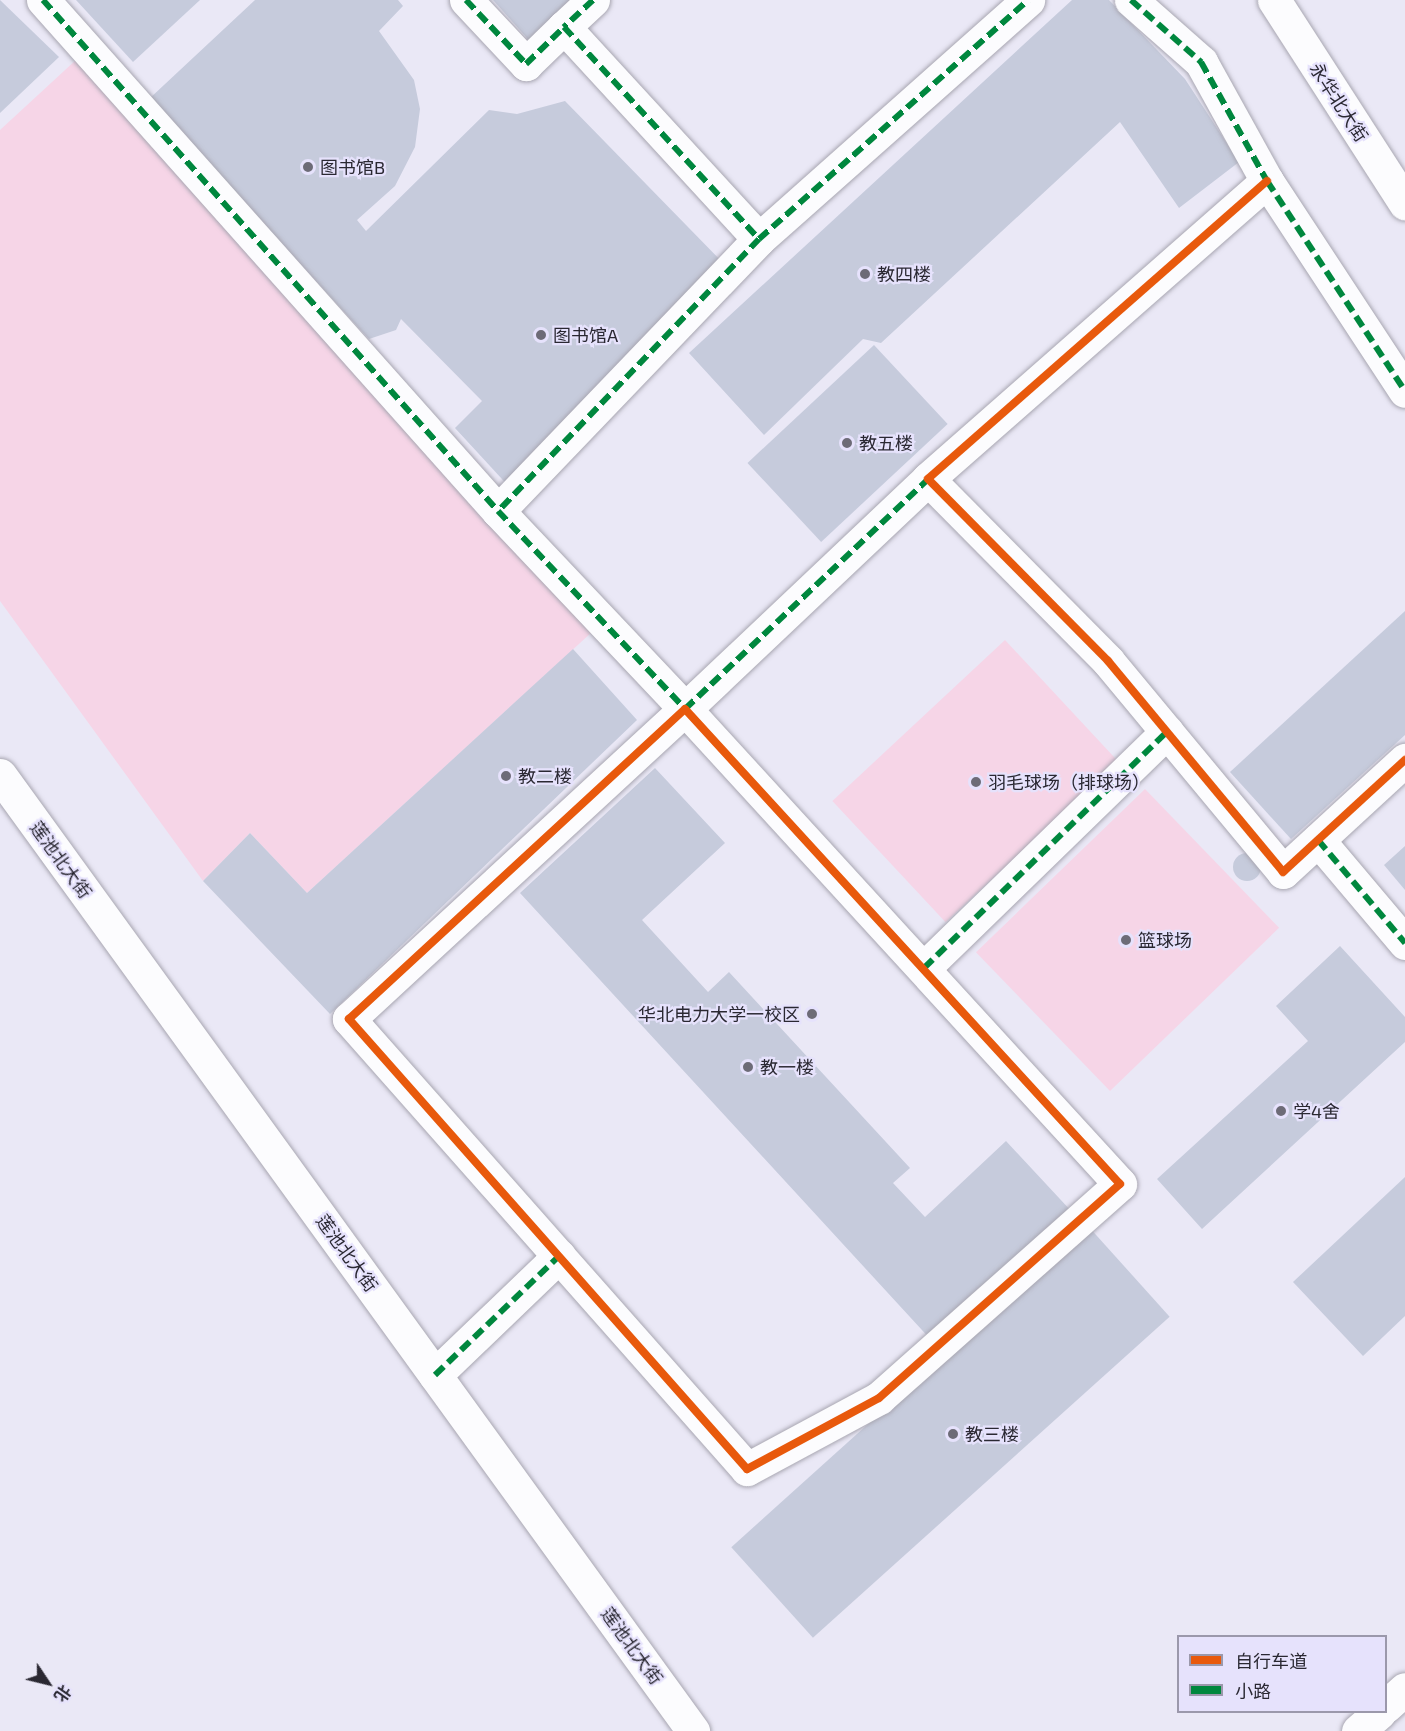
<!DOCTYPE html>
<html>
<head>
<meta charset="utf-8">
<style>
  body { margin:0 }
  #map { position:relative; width:1405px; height:1731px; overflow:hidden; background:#eae8f6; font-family:"Exo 2","Noto Sans SC",sans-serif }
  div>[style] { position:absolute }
  .green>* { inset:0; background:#f6d5e7; transform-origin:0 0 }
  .building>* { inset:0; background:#c6cbdc; transform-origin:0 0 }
  .round { border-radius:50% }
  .roads { filter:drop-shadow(0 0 2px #a8a6b1) drop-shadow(0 0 2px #a8a6b1) }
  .minor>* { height:33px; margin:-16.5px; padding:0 16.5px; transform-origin:16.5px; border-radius:16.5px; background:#fcfcfe }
  .tertiary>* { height:33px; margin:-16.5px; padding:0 16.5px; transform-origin:16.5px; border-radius:16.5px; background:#fcfcfe }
  .primary>* { height:33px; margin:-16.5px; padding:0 16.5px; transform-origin:16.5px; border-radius:16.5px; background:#fcfcfe }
  .quiet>* { height:6px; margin-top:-3px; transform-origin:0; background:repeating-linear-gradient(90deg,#00873e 0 12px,transparent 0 18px) }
  .cycleway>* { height:8px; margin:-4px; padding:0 4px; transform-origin:4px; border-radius:4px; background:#e8590c }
  .dots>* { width:16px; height:16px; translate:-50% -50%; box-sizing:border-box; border:3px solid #e6e2fc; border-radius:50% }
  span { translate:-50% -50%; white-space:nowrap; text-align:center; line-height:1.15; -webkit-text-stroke:4.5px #e6e2fc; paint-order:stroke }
  .street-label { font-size:18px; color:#2a2832 }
  .poi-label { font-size:18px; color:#2a2832 }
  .left { translate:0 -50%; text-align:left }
  .right { translate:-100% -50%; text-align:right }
  .legend { position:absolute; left:1177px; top:1635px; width:210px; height:78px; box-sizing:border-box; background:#e6e2fc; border:2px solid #9b98ab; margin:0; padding:8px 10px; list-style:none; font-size:18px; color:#2a2832 }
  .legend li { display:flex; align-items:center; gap:12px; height:30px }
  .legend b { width:30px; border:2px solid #9b98ab }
  .north { position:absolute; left:18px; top:1653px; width:60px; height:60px; -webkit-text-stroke:4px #e6e2fc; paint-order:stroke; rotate:125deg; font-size:16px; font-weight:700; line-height:24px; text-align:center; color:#2a2832 }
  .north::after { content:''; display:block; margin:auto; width:21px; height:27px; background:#2a2832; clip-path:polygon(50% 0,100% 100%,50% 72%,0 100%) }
</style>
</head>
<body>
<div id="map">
  <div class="green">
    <div style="clip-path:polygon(90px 47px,604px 621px,307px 893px,250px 833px,203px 881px,0 601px,0 130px)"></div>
    <div style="left:1005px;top:640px;width:166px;height:236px;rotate:47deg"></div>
    <div style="left:1145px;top:789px;width:193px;height:235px;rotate:46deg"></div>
  </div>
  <div class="building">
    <div style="clip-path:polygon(0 0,59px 57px,0 113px)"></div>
    <div style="clip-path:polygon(76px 0,200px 0,133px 62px)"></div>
    <div style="clip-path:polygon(255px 0,398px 0,403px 6px,379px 31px,414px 80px,420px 109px,415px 147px,395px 186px,357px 220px,366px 231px,489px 110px,517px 114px,565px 101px,729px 269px,512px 490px,455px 428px,482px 401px,401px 319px,396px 330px,369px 339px,149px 99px)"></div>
    <div style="clip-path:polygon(493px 0,586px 0,535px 47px)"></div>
    <div style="clip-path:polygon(1072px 0,1109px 0,1185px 79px,1239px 162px,1179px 208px,1120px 122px,881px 343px,863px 339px,764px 435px,689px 353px)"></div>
    <div style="left:874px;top:345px;width:108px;height:173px;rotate:47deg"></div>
    <div style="clip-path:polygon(1405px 611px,1405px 735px,1291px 839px,1230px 772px)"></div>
    <div style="clip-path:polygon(573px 649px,637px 720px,330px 1014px,203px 881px,250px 833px,307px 893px)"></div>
    <div style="clip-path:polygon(655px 768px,725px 843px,642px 920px,708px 992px,729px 972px,910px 1168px,893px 1183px,925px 1217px,1006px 1141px,1073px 1213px,933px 1342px,520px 893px)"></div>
    <div style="clip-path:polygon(1405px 846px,1405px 890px,1384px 865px)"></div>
    <div class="round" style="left:1233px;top:853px;width:28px;height:28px"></div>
    <div style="clip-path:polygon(1340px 946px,1405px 1017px,1405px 1042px,1202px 1229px,1157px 1179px,1308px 1041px,1276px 1006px)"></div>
    <div style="clip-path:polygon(1405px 1177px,1405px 1316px,1363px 1356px,1293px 1282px)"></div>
    <div style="left:1088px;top:1226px;width:122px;height:480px;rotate:48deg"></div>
  </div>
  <div class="roads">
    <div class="minor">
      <div style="left:43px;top:0;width:684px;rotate:48.32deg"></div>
      <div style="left:466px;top:0;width:88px;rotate:46.8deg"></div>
      <div style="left:526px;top:64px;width:53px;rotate:-44.2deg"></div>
      <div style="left:593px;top:0;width:40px;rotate:137deg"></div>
      <div style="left:564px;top:27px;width:288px;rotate:47.4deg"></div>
      <div style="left:759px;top:239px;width:360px;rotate:-41.6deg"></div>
      <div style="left:1131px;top:0;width:94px;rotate:41.5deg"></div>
      <div style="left:1201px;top:62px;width:136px;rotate:61deg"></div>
      <div style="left:1267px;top:181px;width:251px;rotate:56.7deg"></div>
      <div style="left:1267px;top:181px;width:451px;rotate:138.7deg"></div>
      <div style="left:928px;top:479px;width:256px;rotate:45.3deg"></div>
      <div style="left:1108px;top:661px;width:274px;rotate:50.3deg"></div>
      <div style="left:1283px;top:872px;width:166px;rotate:-42.6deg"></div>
      <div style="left:759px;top:239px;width:377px;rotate:133.8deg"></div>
      <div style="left:498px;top:511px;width:272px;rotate:46.6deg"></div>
      <div style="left:685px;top:709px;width:335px;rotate:-43.4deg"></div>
      <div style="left:685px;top:709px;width:644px;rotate:47.52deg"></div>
      <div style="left:1120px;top:1184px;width:322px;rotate:138.4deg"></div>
      <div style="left:879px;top:1398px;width:150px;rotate:151.7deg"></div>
      <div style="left:747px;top:1469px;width:601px;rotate:-131.49deg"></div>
      <div style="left:349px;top:1019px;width:457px;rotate:-42.7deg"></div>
      <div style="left:1318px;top:840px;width:135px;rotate:49.8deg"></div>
      <div style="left:924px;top:968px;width:339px;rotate:-44.2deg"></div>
      <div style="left:435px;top:1375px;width:172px;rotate:-43.8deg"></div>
    </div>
    <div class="tertiary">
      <div style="left:1274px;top:0;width:242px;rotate:57.2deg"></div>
      <div style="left:0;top:775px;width:1181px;rotate:54.06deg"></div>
    </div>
    <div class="primary">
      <div style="left:1386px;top:1706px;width:25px;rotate:-42deg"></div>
      <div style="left:1358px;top:1731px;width:29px;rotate:-41deg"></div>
    </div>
  </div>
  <div class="quiet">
    <div style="left:43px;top:0;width:684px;rotate:48.32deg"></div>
    <div style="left:466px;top:0;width:88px;rotate:46.8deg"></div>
    <div style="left:526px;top:64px;width:53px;rotate:-44.2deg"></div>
    <div style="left:593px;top:0;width:40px;rotate:137deg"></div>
    <div style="left:564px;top:27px;width:288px;rotate:47.4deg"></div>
    <div style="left:759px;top:239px;width:360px;rotate:-41.6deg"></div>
    <div style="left:1131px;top:0;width:94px;rotate:41.5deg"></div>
    <div style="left:1201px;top:62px;width:136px;rotate:61deg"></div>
    <div style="left:1267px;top:181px;width:251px;rotate:56.7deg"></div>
    <div style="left:759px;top:239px;width:377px;rotate:133.8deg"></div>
    <div style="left:498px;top:511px;width:272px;rotate:46.6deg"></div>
    <div style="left:685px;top:709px;width:335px;rotate:-43.4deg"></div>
    <div style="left:1318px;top:840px;width:135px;rotate:49.8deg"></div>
    <div style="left:924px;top:968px;width:339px;rotate:-44.2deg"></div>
    <div style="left:435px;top:1375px;width:172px;rotate:-43.8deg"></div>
  </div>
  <div class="cycleway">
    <div style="left:1267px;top:181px;width:451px;rotate:138.7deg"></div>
    <div style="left:928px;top:479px;width:256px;rotate:45.3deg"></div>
    <div style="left:1108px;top:661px;width:274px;rotate:50.3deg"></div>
    <div style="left:1283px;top:872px;width:166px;rotate:-42.6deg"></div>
    <div style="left:685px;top:709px;width:644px;rotate:47.52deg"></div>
    <div style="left:1120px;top:1184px;width:322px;rotate:138.4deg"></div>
    <div style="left:879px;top:1398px;width:150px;rotate:151.7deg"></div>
    <div style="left:747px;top:1469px;width:601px;rotate:-131.49deg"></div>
    <div style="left:349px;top:1019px;width:457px;rotate:-42.7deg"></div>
  </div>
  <div class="dots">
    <div style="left:308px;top:167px;background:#6d6b77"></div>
    <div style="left:865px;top:274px;background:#6d6b77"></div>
    <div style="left:541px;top:335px;background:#6d6b77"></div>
    <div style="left:847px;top:443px;background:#6d6b77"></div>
    <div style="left:506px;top:776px;background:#6d6b77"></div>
    <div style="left:976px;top:782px;background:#6d6b77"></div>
    <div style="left:1126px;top:940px;background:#6d6b77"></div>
    <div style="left:812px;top:1014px;background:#6d6b77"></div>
    <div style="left:748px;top:1067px;background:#6d6b77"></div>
    <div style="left:1281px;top:1111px;background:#6d6b77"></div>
    <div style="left:953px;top:1434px;background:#6d6b77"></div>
  </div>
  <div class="street-label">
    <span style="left:1339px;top:102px;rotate:57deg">永华北大街</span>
    <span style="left:61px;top:860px;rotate:54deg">莲池北大街</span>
    <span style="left:347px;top:1253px;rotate:54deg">莲池北大街</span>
    <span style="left:632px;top:1646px;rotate:54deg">莲池北大街</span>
  </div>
  <div class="poi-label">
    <span class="left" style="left:320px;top:167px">图书馆B</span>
    <span class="left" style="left:877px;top:274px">教四楼</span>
    <span class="left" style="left:553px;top:335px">图书馆A</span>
    <span class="left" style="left:859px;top:443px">教五楼</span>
    <span class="left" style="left:518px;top:776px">教二楼</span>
    <span class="left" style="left:988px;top:782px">羽毛球场（排球场）</span>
    <span class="left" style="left:1138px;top:940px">篮球场</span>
    <span class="right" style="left:800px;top:1014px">华北电力大学一校区</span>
    <span class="left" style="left:760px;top:1067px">教一楼</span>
    <span class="left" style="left:1293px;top:1111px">学4舍</span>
    <span class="left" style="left:965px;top:1434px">教三楼</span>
  </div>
  <ul class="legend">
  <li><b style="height:8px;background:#e8590c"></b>自行车道</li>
  <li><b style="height:8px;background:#00873e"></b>小路</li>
  </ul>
  <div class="north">北</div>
</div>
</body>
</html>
